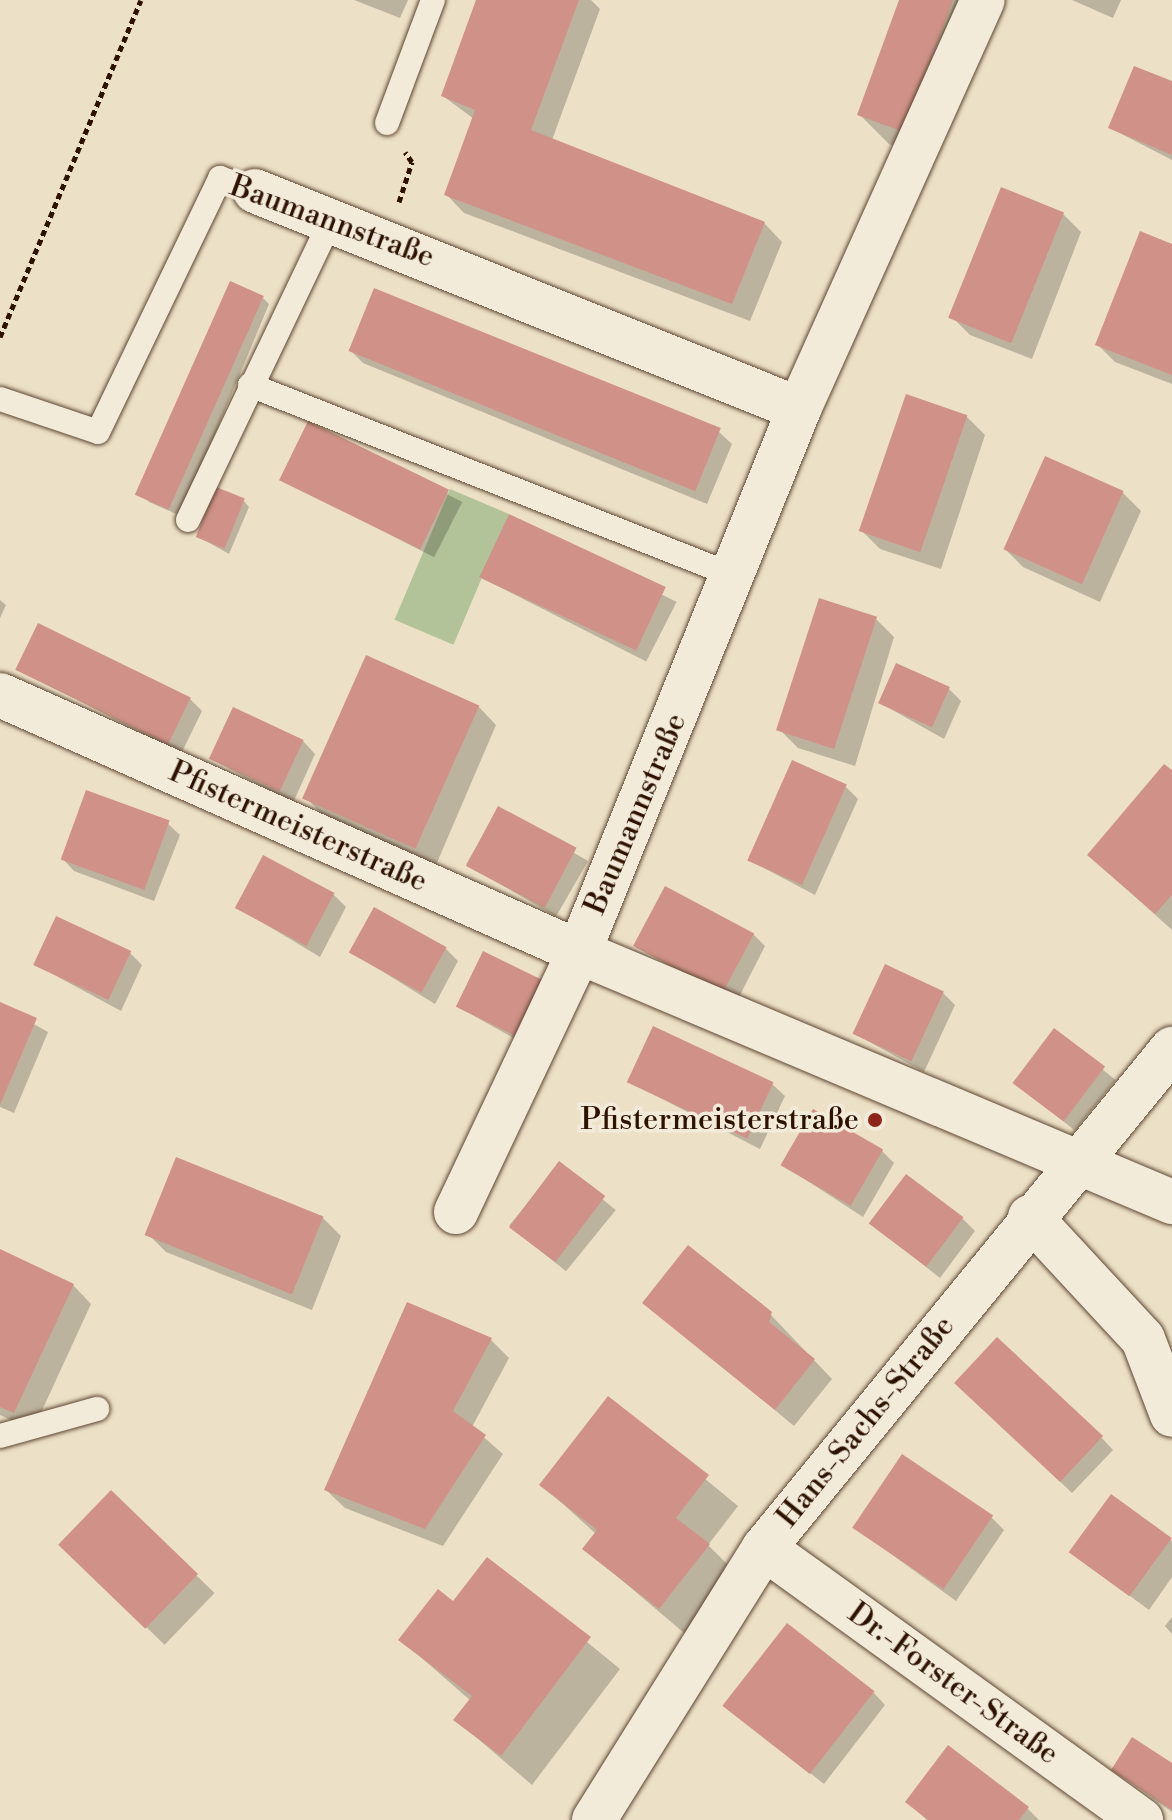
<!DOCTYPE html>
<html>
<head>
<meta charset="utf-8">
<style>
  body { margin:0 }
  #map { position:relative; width:1172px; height:1820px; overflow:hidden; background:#ece0c6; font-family:"Libre Bodoni",serif }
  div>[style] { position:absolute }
  .green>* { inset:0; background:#b2c399; transform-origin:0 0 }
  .shadow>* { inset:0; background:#0003; transform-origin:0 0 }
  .building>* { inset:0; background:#d09288; transform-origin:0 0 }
  .path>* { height:5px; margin-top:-2.5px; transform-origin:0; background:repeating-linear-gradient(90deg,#2d1200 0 6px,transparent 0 10px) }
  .roads { filter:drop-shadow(0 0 2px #5d4632) drop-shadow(0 0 2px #5d4632) }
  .service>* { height:24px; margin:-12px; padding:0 12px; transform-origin:12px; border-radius:12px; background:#f3ebda }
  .minor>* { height:44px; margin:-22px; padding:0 22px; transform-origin:22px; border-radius:22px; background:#f3ebda }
  .dots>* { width:22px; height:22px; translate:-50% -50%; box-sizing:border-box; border:4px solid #f3ebda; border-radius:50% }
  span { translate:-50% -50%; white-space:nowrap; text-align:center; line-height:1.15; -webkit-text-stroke:7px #f3ebda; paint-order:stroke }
  .street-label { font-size:30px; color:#2d1200 }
  .poi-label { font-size:30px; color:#2d1200 }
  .right { translate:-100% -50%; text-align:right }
</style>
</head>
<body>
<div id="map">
  <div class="green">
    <div style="left:450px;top:489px;width:64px;height:142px;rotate:23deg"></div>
  </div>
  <div class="shadow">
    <div style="clip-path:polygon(354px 0,408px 0,400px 18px)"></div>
    <div style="clip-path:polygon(478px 0,591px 0,600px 9px,552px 140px,764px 223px,782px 242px,750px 321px,464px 213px,446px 194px,474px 119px,443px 96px)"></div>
    <div style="clip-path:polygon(901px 0,994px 0,934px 161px,889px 144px,859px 114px)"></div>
    <div style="clip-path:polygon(1072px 0,1121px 0,1113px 18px)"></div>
    <div style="clip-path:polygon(1172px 84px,1172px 160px,1110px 128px)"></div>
    <div style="clip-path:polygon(1063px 214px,1081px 232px,1032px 359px,970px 335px,952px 317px)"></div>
    <div style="clip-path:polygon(1172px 247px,1172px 384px,1115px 362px,1097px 344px)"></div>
    <div style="clip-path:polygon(263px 298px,269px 304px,181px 516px,149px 502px,144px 497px)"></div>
    <div style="clip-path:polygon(350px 350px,719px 432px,732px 444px,707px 504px,363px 363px)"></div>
    <div style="clip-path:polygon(967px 417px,985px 435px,941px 569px,880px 549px,862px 531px)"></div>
    <div style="left:309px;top:424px;width:172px;height:62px;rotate:27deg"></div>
    <div style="clip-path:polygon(1046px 458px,1123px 493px,1141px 511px,1100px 602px,1023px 567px,1005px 549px)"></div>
    <div style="clip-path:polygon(244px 501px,249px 507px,229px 554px,197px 536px)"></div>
    <div style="left:510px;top:517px;width:187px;height:67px;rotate:27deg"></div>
    <div style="clip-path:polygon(0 600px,6px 605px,0 618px)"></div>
    <div style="clip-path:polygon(876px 619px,894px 637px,855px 766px,798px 748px,780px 730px)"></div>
    <div style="clip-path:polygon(18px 669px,189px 698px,202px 711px,181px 754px)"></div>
    <div style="clip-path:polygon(949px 689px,961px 701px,944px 739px,880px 703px)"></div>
    <div style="clip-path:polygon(478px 706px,496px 725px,436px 865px,324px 816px,306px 798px)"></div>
    <div style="clip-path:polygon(303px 741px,315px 754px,293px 803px,211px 759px)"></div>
    <div style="clip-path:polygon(1172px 773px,1172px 930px,1089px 855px)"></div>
    <div style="clip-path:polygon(846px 787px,858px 799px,815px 895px,749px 860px)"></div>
    <div style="left:498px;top:809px;width:104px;height:64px;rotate:30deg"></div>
    <div style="clip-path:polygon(167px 823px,180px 835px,154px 901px,74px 871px,62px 858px)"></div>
    <div style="clip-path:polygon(334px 895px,346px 907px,320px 957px,238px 908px)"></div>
    <div style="clip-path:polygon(753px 934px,765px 946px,736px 1003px,636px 945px)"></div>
    <div style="clip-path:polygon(446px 949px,458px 961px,435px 1004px,351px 952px)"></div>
    <div style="clip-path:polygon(130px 953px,142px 965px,121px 1011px,36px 965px)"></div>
    <div style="clip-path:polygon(943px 993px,955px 1005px,924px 1072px,855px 1034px)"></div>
    <div style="clip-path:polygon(563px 999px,537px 1051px,458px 1007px)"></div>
    <div style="clip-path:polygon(0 1005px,48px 1032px,14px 1113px,0 1107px)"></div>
    <div style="left:1055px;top:1031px;width:78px;height:65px;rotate:39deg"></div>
    <div style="clip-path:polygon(629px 1082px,772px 1084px,785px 1096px,760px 1149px)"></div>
    <div style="clip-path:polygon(882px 1151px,894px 1163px,863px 1217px,783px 1165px)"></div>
    <div style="left:559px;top:1164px;width:73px;height:79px;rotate:39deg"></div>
    <div style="clip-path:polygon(323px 1218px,341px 1236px,312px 1310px,166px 1252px,148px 1234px)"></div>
    <div style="clip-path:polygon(963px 1219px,975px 1231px,940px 1278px,872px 1224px)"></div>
    <div style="clip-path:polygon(0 1251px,73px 1285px,91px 1304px,33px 1430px,0 1415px)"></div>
    <div style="clip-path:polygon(645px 1303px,770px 1314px,832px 1379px,794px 1426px)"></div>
    <div style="clip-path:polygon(408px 1304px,491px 1340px,509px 1358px,472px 1427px,503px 1454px,443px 1546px,345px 1508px,326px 1490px)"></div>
    <div style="clip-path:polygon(957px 1382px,1101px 1437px,1113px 1450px,1072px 1493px)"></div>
    <div style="clip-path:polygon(608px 1399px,738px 1506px,708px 1545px,739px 1576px,690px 1638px,585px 1549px,596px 1534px,541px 1484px)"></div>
    <div style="left:111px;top:1493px;width:144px;height:72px;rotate:44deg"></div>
    <div style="clip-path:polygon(1112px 1497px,1172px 1541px,1172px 1577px,1149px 1610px,1072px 1553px)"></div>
    <div style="clip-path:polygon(992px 1518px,1004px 1530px,956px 1601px,854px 1527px)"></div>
    <div style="clip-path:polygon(487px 1560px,620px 1669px,532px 1785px,456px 1720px,471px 1701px,401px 1640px,453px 1604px)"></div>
    <div style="clip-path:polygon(1172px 1617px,1172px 1634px,1165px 1626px)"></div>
    <div style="clip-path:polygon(873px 1692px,885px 1705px,824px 1784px,726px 1706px)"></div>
    <div style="clip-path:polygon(1172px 1766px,1172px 1812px,1113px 1770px)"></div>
    <div style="clip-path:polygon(908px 1802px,1027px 1808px,1039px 1820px,927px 1820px)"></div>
  </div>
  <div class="building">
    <div style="clip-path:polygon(476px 0,579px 0,531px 130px,765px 222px,732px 304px,444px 195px,475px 110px,441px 96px)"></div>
    <div style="clip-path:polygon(899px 0,953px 0,904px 132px,857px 115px)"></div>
    <div style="clip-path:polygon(1134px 66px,1172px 81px,1172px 155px,1108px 128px)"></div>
    <div style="left:1001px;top:187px;width:68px;height:141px;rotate:22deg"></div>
    <div style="clip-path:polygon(1140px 231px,1172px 244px,1172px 375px,1095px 345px)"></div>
    <div style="left:230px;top:281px;width:37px;height:234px;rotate:24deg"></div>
    <div style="left:374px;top:288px;width:374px;height:68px;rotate:22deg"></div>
    <div style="left:906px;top:394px;width:65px;height:145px;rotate:19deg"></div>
    <div style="left:308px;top:421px;width:157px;height:66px;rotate:26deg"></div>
    <div style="left:1045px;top:456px;width:86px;height:102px;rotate:24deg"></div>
    <div style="left:216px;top:487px;width:31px;height:54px;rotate:22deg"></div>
    <div style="left:509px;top:514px;width:173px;height:70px;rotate:25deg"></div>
    <div style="left:819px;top:598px;width:61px;height:139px;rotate:18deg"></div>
    <div style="left:38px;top:623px;width:170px;height:52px;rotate:26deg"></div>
    <div style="left:366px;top:655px;width:124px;height:157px;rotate:24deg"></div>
    <div style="left:896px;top:663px;width:59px;height:44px;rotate:24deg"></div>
    <div style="left:233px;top:707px;width:78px;height:57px;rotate:25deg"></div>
    <div style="left:792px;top:760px;width:60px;height:110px;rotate:24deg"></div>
    <div style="clip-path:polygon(1164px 764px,1172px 770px,1172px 895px,1155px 914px,1087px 855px)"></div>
    <div style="left:86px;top:790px;width:89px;height:74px;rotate:20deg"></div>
    <div style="left:498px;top:806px;width:89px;height:68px;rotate:28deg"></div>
    <div style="left:263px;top:855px;width:81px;height:60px;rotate:28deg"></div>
    <div style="left:665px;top:886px;width:101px;height:68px;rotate:28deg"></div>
    <div style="left:374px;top:907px;width:83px;height:52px;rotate:29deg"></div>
    <div style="left:56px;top:916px;width:83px;height:54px;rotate:25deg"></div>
    <div style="left:483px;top:951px;width:77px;height:62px;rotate:26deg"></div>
    <div style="left:885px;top:964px;width:65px;height:77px;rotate:25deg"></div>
    <div style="clip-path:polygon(0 1002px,37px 1018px,0 1105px)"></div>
    <div style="left:653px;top:1026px;width:133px;height:62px;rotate:25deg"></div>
    <div style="left:1054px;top:1028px;width:64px;height:69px;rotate:37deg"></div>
    <div style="left:813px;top:1109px;width:81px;height:65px;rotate:30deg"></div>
    <div style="left:176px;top:1157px;width:159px;height:84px;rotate:22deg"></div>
    <div style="left:559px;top:1161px;width:58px;height:83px;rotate:37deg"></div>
    <div style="left:906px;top:1174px;width:72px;height:62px;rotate:37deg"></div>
    <div style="clip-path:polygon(688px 1245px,772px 1312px,769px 1322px,815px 1359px,775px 1410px,642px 1303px)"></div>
    <div style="clip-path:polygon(0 1249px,74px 1284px,14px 1413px,0 1407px)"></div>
    <div style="clip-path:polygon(407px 1302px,492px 1338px,453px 1411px,486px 1435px,425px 1529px,324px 1490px)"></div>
    <div style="left:997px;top:1337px;width:145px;height:63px;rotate:43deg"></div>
    <div style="clip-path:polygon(608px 1396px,709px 1475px,676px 1518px,710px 1544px,659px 1609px,582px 1549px,597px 1530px,539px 1485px)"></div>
    <div style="left:902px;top:1454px;width:110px;height:89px;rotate:34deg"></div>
    <div style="left:111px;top:1490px;width:121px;height:76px;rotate:44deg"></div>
    <div style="left:1111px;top:1494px;width:75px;height:72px;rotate:36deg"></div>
    <div style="clip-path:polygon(487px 1557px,591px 1637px,501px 1756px,453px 1720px,472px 1696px,398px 1640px,438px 1589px,453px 1601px)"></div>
    <div style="left:787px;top:1623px;width:111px;height:105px;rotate:38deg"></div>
    <div style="clip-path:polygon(1132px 1737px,1172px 1763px,1172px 1810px,1111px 1770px)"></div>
    <div style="clip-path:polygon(948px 1745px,1029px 1807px,1019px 1820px,928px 1820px,905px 1802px)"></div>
  </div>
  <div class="path">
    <div style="left:399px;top:202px;width:42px;rotate:-72deg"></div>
    <div style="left:412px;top:162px;width:12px;rotate:-125deg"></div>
    <div style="left:0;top:337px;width:365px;rotate:-67.3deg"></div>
  </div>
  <div class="roads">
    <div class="service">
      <div style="left:387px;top:123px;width:131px;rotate:-69.5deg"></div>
      <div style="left:250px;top:385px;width:521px;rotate:21.5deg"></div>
      <div style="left:0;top:399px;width:103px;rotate:18.6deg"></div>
      <div style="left:98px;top:432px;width:282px;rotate:-64.3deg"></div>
      <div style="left:220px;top:178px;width:37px;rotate:20deg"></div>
      <div style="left:188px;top:520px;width:335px;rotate:-64.5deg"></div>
      <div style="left:0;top:1436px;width:101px;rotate:-15.6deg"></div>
    </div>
    <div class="minor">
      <div style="left:255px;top:191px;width:586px;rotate:21.84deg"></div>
      <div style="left:0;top:695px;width:633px;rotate:23.93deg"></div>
      <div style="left:579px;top:952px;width:644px;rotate:22.86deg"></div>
      <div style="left:456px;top:1212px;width:288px;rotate:-64.7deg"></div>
      <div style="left:579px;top:952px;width:586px;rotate:-67.94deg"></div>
      <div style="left:799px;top:409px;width:448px;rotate:-65.8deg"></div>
      <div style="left:1030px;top:1217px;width:166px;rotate:47.2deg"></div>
      <div style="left:1143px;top:1339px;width:81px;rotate:69.1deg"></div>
      <div style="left:764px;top:1548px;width:465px;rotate:35.8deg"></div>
      <div style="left:594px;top:1820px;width:321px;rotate:-58deg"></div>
      <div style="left:764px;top:1548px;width:645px;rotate:-50.73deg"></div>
    </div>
  </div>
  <div class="dots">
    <div style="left:875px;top:1120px;background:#8f2418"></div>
  </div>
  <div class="street-label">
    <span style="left:332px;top:222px;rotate:20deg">Baumannstraße</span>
    <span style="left:636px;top:814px;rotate:-67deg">Baumannstraße</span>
    <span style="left:298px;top:827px;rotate:24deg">Pfistermeisterstraße</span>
    <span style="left:866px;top:1422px;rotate:-51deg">Hans-Sachs-Straße</span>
    <span style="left:953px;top:1684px;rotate:36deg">Dr.-Forster-Straße</span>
  </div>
  <div class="poi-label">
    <span class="right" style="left:859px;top:1120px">Pfistermeisterstraße</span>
  </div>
</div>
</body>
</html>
